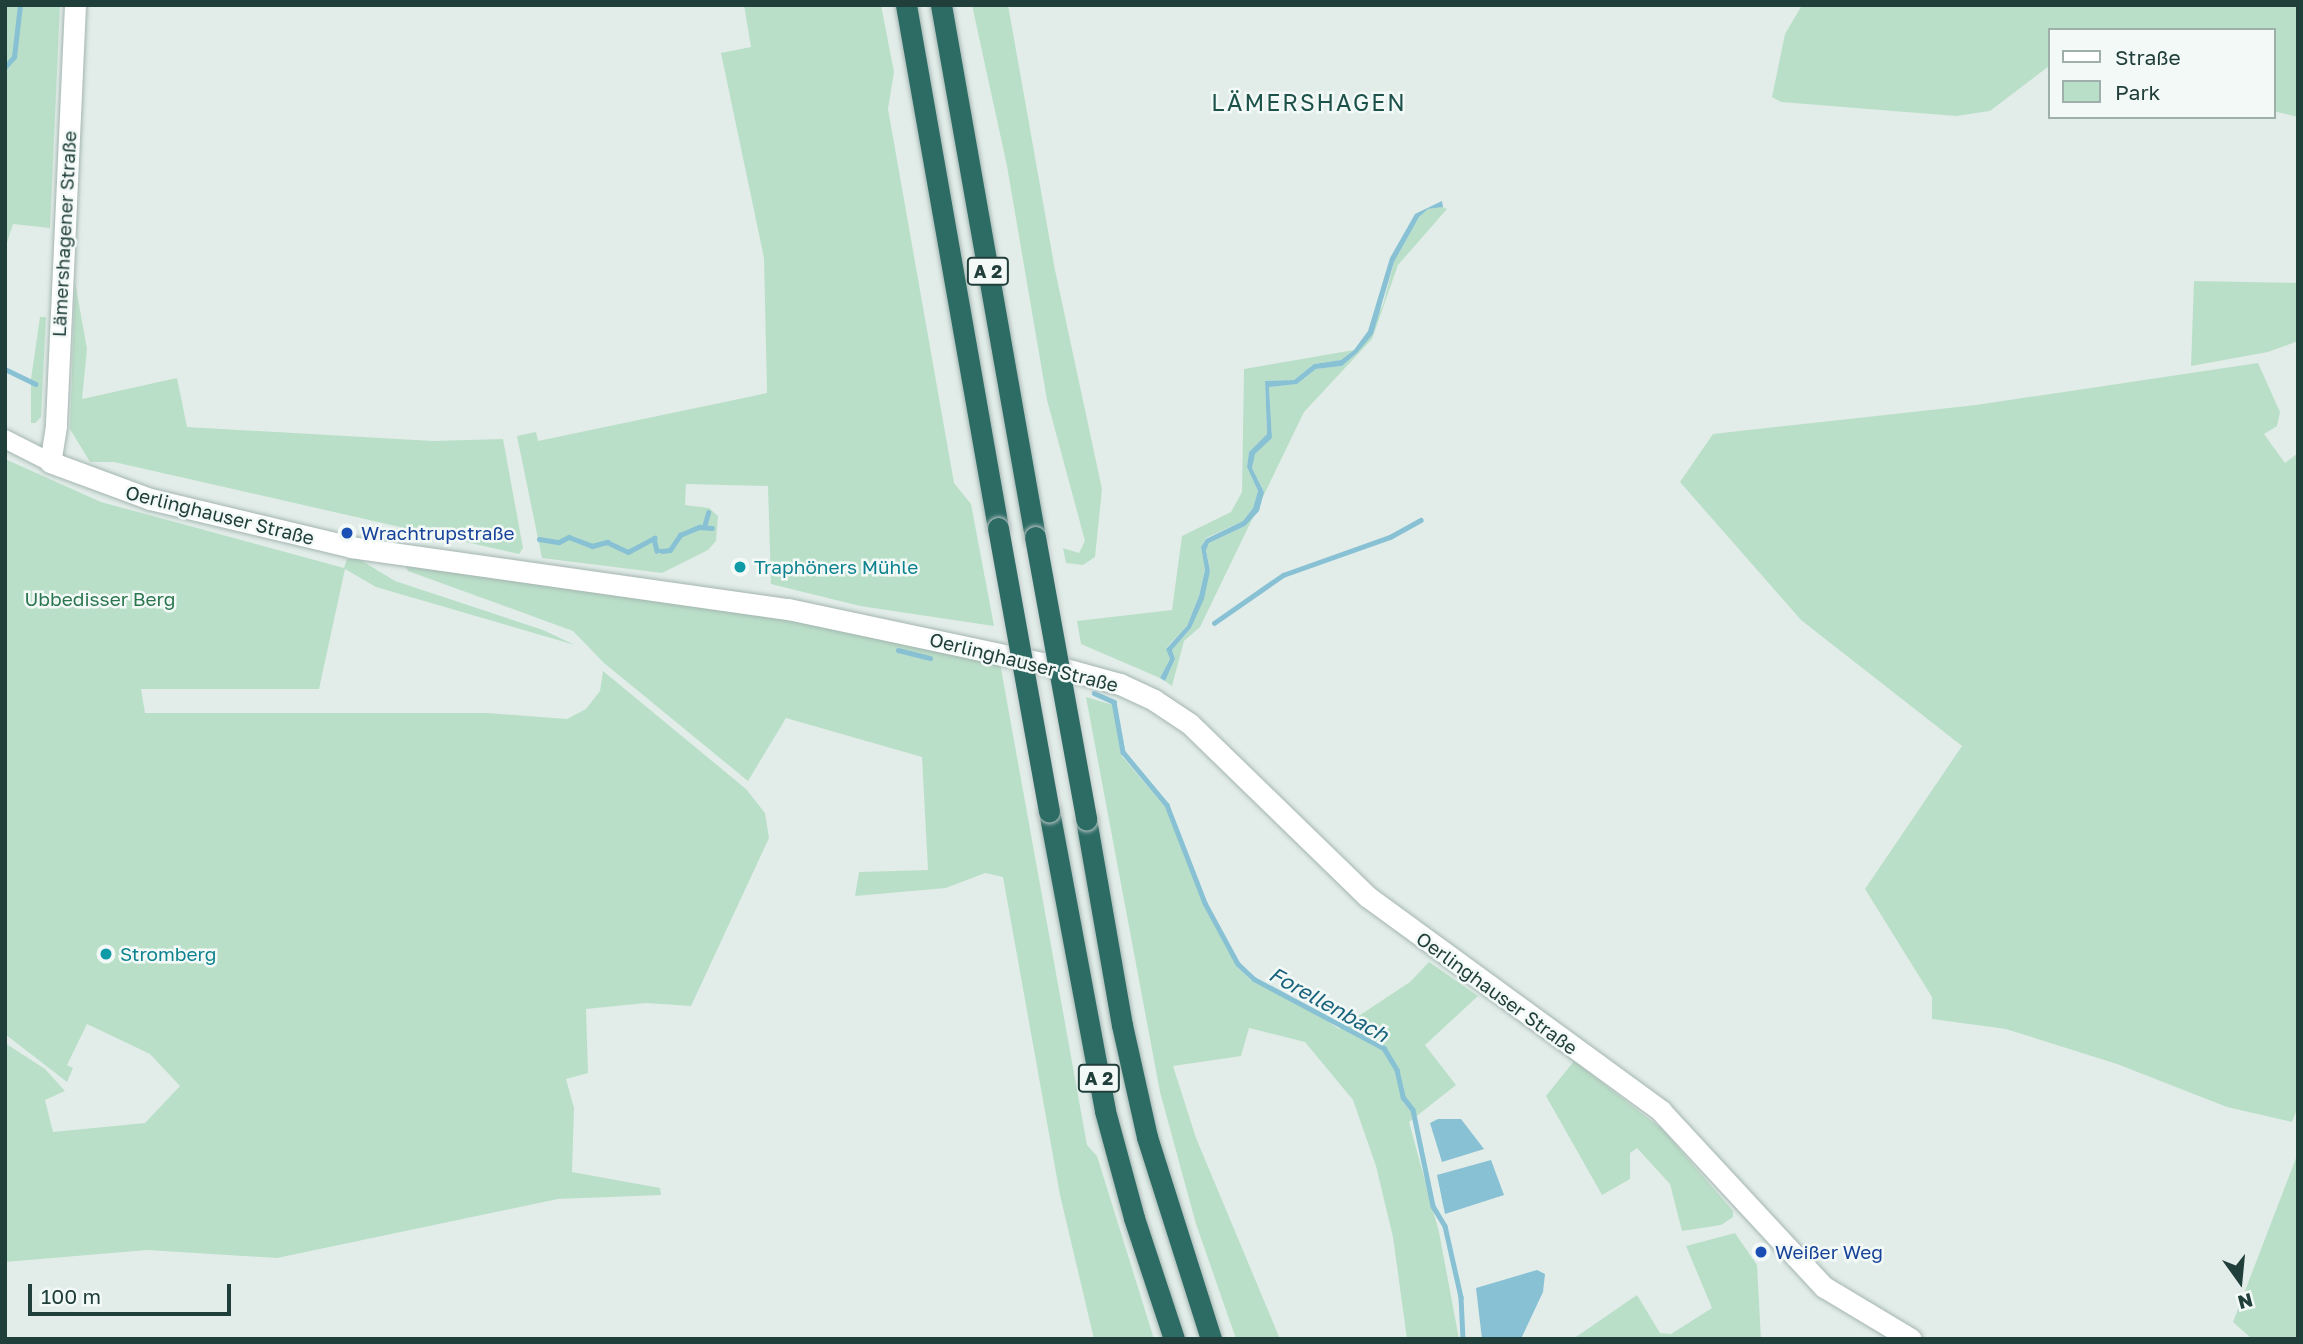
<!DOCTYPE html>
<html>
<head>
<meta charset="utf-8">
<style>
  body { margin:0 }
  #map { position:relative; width:2303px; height:1344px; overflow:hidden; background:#e2ede9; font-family:"Golos Text",sans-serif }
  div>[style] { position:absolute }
  .green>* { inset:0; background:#badfc8 }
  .water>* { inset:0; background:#88c1d4 }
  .stream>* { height:4.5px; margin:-2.25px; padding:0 2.25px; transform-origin:2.25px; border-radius:2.25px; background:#88c1d4 }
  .roads { filter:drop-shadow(0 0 2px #a4b5b1) drop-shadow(0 0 2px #a4b5b1) }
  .tertiary>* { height:18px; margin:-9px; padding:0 9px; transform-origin:9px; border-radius:9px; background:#fff }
  .secondary>* { height:21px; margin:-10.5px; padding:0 10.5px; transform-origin:10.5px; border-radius:10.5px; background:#fff }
  .motorway>* { height:21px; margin:-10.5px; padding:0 10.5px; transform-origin:10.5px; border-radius:10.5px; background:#2c6c65 }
  .bridges { filter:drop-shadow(0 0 2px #c1c9c8) drop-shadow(0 0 2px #c1c9c8) }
  .motorway-bridge>* { height:21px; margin:-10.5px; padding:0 10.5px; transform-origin:10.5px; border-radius:10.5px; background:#2c6c65 }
  .dots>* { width:19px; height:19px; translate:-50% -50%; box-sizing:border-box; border:4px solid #f3f9f7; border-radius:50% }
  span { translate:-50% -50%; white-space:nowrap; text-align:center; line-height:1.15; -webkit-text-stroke:5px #f3f9f7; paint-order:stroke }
  .shield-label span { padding:2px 5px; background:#f3f9f7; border:2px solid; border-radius:5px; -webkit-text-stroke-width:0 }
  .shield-label { font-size:18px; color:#213f3a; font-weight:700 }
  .street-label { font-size:19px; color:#213f3a }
  .transit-label { font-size:19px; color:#164399 }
  .left { translate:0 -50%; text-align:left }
  .culture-label { font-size:19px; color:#0d838f }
  .park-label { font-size:19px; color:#2a774f }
  .water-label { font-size:21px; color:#19637d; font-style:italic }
  .quarter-label { font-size:23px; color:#1c524a; letter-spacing:2px }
  .frame { position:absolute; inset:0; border:7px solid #213f3a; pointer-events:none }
  .legend { position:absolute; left:2048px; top:28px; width:228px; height:91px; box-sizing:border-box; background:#f3f9f7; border:2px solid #9fafab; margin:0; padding:9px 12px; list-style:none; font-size:21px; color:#213f3a }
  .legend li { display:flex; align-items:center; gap:14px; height:35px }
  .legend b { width:35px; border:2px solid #9fafab }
  .north { position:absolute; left:2205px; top:1246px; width:70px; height:70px; -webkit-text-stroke:5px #f3f9f7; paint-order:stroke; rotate:165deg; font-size:19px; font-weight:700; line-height:28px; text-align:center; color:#213f3a }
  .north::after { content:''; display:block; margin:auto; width:24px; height:32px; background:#213f3a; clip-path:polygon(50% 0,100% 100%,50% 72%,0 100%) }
  .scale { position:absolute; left:28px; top:1284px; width:203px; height:32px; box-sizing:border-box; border:4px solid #213f3a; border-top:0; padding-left:9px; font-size:21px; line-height:24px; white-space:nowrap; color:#213f3a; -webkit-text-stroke:5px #f3f9f7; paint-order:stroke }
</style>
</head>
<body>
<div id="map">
  <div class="green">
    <div style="clip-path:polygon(5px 5px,60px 5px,50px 228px,13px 224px,5px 249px)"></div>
    <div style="clip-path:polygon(744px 5px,881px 5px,894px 72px,888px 109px,954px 483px,971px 504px,994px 626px,860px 606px,771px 584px,768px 486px,686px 484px,685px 505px,709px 508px,718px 516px,716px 541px,708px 550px,662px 573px,542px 558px,517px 436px,536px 432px,538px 441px,767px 393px,764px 258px,721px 53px,751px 47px)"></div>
    <div style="clip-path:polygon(972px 5px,1008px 5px,1055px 270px,1102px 489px,1095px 557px,1083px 565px,1066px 563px,1063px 548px,1079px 553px,1085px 541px,1047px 400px,1007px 166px)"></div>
    <div style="clip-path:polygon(1802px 5px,2298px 5px,2298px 117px,2273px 111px,2273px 30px,2049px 30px,2049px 66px,1990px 111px,1956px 116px,1781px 102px,1772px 97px,1785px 34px)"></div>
    <div style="clip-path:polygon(1443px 207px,1447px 209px,1398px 265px,1372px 339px,1304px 412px,1200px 627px,1184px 641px,1172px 686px,1165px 681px,1175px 659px,1172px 650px,1191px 628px,1210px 571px,1206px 549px,1209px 543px,1245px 526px,1264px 492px,1252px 468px,1254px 454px,1272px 438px,1269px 387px,1297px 384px,1316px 369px,1342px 366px,1357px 353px,1383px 305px,1394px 262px,1419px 217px,1428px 209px)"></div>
    <div style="clip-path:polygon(2194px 281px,2298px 283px,2298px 341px,2268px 352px,2191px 366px)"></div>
    <div style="clip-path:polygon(75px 282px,87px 349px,82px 399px,177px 378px,187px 427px,433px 441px,503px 439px,523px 548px,519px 554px,114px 462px,90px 462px,70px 429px)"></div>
    <div style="clip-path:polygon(40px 317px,46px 317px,41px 417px,35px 423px,31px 423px,31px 379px)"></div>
    <div style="clip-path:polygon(1354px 350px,1341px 360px,1314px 364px,1294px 380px,1265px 381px,1267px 434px,1249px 452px,1247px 467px,1258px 491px,1253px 508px,1243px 521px,1206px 538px,1201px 547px,1205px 570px,1199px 596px,1187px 626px,1166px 648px,1170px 659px,1160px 678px,1081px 644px,1077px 621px,1172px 610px,1182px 536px,1231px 512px,1242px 492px,1244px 369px)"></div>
    <div style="clip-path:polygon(2258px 363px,2280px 412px,2277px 426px,2264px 434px,2285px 463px,2298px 453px,2298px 1107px,2292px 1122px,2227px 1107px,2117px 1064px,2006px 1029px,1932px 1019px,1932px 997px,1865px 889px,1962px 746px,1801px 620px,1680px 482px,1713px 434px,1976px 405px)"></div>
    <div style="clip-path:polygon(5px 459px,101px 502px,344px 568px,347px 559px,359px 559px,395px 581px,543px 630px,575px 645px,376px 587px,345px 569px,319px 689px,141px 689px,145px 713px,487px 713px,567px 719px,586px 709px,600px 691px,603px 671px,746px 789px,765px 813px,769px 838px,691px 1006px,646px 1003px,586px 1009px,588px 1073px,566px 1079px,574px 1108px,572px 1172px,660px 1188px,661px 1195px,558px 1199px,277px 1258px,147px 1250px,5px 1262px,5px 1043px,45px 1069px,65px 1091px,45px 1100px,53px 1132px,145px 1123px,180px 1086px,150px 1054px,87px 1024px,67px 1065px,73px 1068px,67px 1082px,5px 1034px)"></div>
    <div style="clip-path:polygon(405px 565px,745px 609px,1000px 663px,1087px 1145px,1097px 1156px,1154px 1339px,1094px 1339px,1060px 1195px,1003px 877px,985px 873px,946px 888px,855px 896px,859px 872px,928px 870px,922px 757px,786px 718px,748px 781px,604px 663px,573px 631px,408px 571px)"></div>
    <div style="clip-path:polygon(1086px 697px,1113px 705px,1121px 755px,1166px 808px,1204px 906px,1237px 967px,1253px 982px,1312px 1010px,1339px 1029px,1410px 982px,1429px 962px,1478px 996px,1425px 1045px,1456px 1085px,1409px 1122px,1439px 1232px,1459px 1339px,1407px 1339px,1393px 1237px,1376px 1166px,1353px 1100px,1305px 1042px,1249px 1028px,1241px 1056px,1173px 1066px,1196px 1138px,1280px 1339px,1236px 1339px,1196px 1224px,1160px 1092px)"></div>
    <div style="clip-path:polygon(1574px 1061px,1662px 1129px,1733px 1211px,1733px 1217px,1721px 1225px,1682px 1231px,1670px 1184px,1637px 1148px,1630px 1153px,1630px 1179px,1602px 1195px,1546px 1096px)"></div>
    <div style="clip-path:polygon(2298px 1153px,2298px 1339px,2252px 1339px,2233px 1322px)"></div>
    <div style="clip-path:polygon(1735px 1233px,1757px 1265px,1761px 1339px,1573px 1339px,1637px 1295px,1660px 1333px,1671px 1334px,1712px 1308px,1686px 1246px)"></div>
  </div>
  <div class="water">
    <div style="clip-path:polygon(1442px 201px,1443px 207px,1428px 209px,1419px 217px,1394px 262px,1373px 334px,1357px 353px,1342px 366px,1316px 369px,1297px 384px,1269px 387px,1272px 438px,1255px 454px,1252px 468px,1264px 492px,1259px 511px,1245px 526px,1209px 543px,1206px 550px,1210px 571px,1204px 599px,1191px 628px,1172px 650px,1175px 659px,1165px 681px,1160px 678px,1170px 659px,1166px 649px,1187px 626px,1199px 596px,1205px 570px,1201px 547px,1206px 539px,1243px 521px,1253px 508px,1258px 491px,1247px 467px,1249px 452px,1267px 434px,1265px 381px,1294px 380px,1314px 364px,1341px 360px,1354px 350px,1368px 331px,1390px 258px,1415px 214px)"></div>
    <div style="clip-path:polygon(1438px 1119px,1461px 1119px,1484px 1149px,1442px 1162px,1430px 1123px)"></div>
    <div style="clip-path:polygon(1491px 1160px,1504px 1195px,1445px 1214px,1437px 1175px)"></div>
    <div style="clip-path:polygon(1537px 1270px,1545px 1274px,1543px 1292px,1521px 1339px,1482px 1339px,1476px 1288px)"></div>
  </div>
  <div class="stream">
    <div style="left:5px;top:67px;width:13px;rotate:-48deg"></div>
    <div style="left:14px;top:57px;width:52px;rotate:-83.4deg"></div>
    <div style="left:5px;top:369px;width:34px;rotate:26deg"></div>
    <div style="left:704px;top:527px;width:15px;rotate:-74deg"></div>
    <div style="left:539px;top:539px;width:20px;rotate:9deg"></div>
    <div style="left:559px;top:542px;width:11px;rotate:-27deg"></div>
    <div style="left:569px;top:537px;width:25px;rotate:21deg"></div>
    <div style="left:592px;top:546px;width:16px;rotate:-15deg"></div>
    <div style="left:607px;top:542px;width:23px;rotate:25deg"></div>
    <div style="left:628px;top:552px;width:30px;rotate:-28deg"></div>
    <div style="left:654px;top:538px;width:13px;rotate:77deg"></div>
    <div style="left:657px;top:551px;width:5px"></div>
    <div style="left:662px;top:551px;width:8px;rotate:-7deg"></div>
    <div style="left:670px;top:550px;width:18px;rotate:-56deg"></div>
    <div style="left:680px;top:535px;width:21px;rotate:-23deg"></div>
    <div style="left:699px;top:527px;width:13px;rotate:4deg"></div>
    <div style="left:1214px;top:623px;width:84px;rotate:-34.8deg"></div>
    <div style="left:1283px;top:575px;width:114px;rotate:-19.6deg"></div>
    <div style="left:1390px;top:537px;width:35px;rotate:-29deg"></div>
    <div style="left:898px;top:650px;width:33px;rotate:14deg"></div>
    <div style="left:1094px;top:693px;width:22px;rotate:24deg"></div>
    <div style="left:1114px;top:702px;width:51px;rotate:79.8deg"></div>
    <div style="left:1123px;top:752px;width:69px;rotate:50.3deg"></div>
    <div style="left:1167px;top:805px;width:105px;rotate:68.8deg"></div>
    <div style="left:1205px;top:903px;width:69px;rotate:61.6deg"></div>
    <div style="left:1238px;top:964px;width:22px;rotate:43deg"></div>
    <div style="left:1254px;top:979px;width:147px;rotate:28deg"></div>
    <div style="left:1384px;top:1048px;width:26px;rotate:59deg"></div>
    <div style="left:1397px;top:1070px;width:28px;rotate:77deg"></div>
    <div style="left:1403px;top:1097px;width:16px;rotate:52deg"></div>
    <div style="left:1413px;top:1110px;width:98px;rotate:78.2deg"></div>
    <div style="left:1433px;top:1206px;width:23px;rotate:59deg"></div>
    <div style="left:1445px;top:1226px;width:73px;rotate:77.3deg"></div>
    <div style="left:1461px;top:1297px;width:42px;rotate:87.3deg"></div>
  </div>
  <div class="roads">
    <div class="tertiary">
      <div style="left:5px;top:439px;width:51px;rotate:27.1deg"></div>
    </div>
    <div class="secondary">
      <div style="left:75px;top:5px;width:421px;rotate:92.6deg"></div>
      <div style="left:56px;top:426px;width:36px;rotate:99deg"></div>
      <div style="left:50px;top:462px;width:107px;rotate:20.3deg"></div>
      <div style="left:150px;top:499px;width:207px;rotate:13.4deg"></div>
      <div style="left:351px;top:547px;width:441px;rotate:8.1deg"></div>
      <div style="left:788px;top:609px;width:261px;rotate:12deg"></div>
      <div style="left:1043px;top:663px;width:80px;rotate:15.3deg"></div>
      <div style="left:1120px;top:684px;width:38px;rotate:25deg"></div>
      <div style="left:1154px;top:700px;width:43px;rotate:33.7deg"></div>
      <div style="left:1190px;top:724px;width:248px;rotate:44.2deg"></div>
      <div style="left:1368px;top:897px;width:363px;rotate:36.1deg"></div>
      <div style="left:1661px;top:1111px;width:240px;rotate:47.2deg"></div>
      <div style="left:1824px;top:1287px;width:101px;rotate:30.9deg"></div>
    </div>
    <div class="motorway">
      <div style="left:906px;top:5px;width:531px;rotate:80.02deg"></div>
      <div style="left:941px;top:5px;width:540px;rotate:79.98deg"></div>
      <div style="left:1049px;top:811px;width:305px;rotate:79.4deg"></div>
      <div style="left:1105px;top:1111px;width:111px;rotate:74.8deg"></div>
      <div style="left:1134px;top:1218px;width:127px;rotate:71.7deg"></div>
      <div style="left:1086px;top:819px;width:209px;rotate:80.1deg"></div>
      <div style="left:1122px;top:1025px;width:115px;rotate:77.4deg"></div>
      <div style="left:1147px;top:1137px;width:212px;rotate:72.4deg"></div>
    </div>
  </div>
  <div class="bridges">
    <div class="motorway-bridge">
      <div style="left:998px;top:528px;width:288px;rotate:79.8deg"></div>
      <div style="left:1035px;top:537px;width:287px;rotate:79.7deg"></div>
    </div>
  </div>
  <div class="dots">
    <div style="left:347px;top:533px;background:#1a4fb4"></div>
    <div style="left:740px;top:567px;background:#0f9aa8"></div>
    <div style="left:106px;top:954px;background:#0f9aa8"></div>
    <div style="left:1761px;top:1252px;background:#1a4fb4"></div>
  </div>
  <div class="shield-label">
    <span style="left:988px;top:271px">A 2</span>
    <span style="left:1099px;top:1078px">A 2</span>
  </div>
  <div class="street-label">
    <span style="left:64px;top:234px;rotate:-87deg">Lämershagener Straße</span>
    <span style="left:220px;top:515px;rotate:14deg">Oerlinghauser Straße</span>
    <span style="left:1024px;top:662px;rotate:14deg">Oerlinghauser Straße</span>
    <span style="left:1497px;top:993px;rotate:36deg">Oerlinghauser Straße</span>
  </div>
  <div class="transit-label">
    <span class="left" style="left:361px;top:533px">Wrachtrupstraße</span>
    <span class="left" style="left:1775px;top:1252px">Weißer Weg</span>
  </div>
  <div class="culture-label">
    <span class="left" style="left:754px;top:567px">Traphöners Mühle</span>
    <span class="left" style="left:120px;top:954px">Stromberg</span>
  </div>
  <div class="park-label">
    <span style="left:100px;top:599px">Ubbedisser Berg</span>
  </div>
  <div class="water-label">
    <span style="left:1329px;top:1004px;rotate:29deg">Forellenbach</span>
  </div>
  <div class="quarter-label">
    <span style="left:1309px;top:102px">LÄMERSHAGEN</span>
  </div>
  <div class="frame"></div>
  <ul class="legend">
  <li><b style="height:9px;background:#fff"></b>Straße</li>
  <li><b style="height:19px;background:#badfc8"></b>Park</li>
  </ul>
  <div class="north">N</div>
  <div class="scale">100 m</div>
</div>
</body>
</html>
